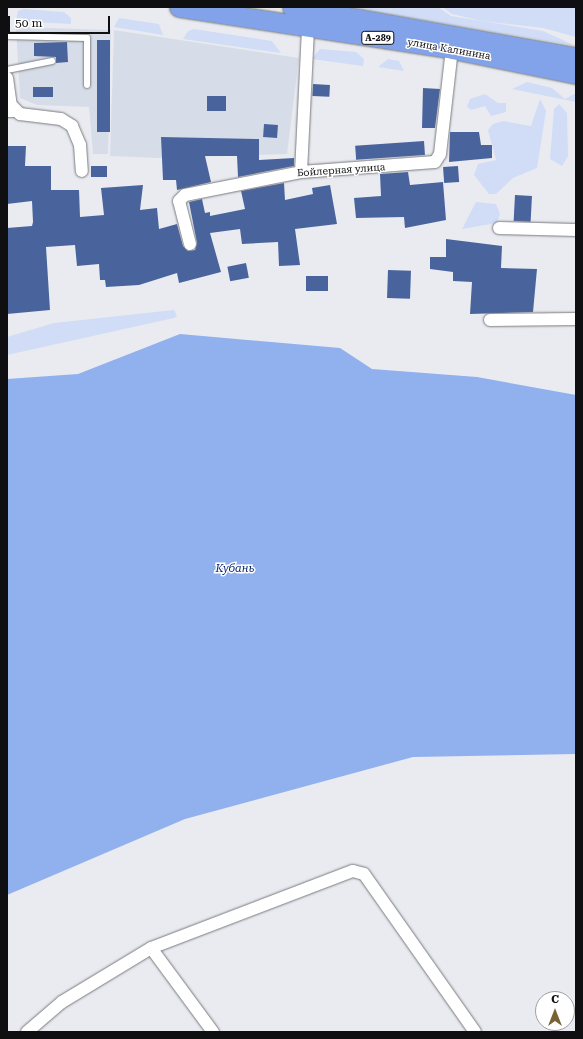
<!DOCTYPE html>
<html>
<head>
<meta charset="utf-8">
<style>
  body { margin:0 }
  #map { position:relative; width:583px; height:1039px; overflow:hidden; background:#e9ebf0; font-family:"Roboto Serif",serif }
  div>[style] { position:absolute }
  .built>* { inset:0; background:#d7dde8 }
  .green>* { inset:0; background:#d1ddf6 }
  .water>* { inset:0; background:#91b0ee }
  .building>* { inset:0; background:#49649d; transform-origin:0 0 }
  .roads { filter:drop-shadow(0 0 1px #787a7e) drop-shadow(0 0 1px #787a7e) }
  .service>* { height:6px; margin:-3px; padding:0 3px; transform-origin:3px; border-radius:3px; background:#fff }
  .minor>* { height:12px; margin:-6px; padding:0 6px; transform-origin:6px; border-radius:6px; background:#fff }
  .trunk>* { height:19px; margin:-9.5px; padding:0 9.5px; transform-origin:9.5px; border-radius:9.5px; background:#82a3ea }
  span { translate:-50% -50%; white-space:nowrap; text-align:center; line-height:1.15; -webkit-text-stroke:3px #fff; paint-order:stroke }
  .shield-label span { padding:1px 3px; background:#fff; border:1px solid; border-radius:3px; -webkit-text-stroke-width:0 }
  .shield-label { font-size:9px; color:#0f0f11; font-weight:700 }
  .street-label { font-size:10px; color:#0f0f11 }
  .water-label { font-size:11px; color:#082369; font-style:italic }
  .frame { position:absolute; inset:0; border:8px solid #0f0f11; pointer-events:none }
  .north { position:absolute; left:535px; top:991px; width:40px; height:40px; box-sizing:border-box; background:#fff; border:1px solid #9f9fa0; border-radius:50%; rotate:0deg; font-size:11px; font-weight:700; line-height:16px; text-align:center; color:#0f0f11 }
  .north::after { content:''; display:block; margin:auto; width:14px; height:18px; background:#7a6233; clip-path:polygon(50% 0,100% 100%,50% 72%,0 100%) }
  .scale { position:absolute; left:8px; top:16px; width:102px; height:18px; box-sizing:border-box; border:2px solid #0f0f11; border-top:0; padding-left:5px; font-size:12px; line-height:14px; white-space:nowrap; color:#0f0f11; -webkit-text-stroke:3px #fff; paint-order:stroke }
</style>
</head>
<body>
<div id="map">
  <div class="built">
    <div style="clip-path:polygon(16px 27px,111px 30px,108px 154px,93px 154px,89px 107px,37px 105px,20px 98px)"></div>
    <div style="clip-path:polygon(114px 30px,299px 58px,287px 154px,158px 158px,110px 156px)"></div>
  </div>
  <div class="green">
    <div style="clip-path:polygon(348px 7px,438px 7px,451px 16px,543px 31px,576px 46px)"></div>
    <div style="clip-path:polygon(442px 7px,576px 7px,576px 37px,543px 28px,482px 21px,452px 14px)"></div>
    <div style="clip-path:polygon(23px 9px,64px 12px,71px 18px,71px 24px,16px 21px,18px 11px)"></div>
    <div style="clip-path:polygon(119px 18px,159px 24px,163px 35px,114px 27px)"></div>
    <div style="clip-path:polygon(194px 29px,272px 41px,281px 53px,183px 39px,188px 31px)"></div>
    <div style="clip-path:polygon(320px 49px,356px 52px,364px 59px,363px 66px,312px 59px)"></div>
    <div style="clip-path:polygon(388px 59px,399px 61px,404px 71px,378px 67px)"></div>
    <div style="clip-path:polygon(527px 82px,552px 88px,565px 99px,576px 93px,576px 102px,512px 89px)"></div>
    <div style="clip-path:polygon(485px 94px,498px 103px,506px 103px,506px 112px,491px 116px,485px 106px,471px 110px,467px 107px,470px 99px)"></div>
    <div style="clip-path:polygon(540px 99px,546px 111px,537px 168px,513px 178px,496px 194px,489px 194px,474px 175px,478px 164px,496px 160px,488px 130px,493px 124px,503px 121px,531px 126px)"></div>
    <div style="clip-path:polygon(559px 104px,567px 113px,568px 156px,562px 166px,550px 159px,554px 109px)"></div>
    <div style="clip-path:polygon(476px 202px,496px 204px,500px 214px,497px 223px,462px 229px)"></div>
    <div style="clip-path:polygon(174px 310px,177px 316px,174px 318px,7px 355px,7px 337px,54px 323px)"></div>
  </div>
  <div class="water">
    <div style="clip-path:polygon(180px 334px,340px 348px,372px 369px,477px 377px,576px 395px,576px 754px,413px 757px,185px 819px,7px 895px,7px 379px,78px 374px)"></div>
  </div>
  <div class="building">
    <div style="left:97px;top:40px;width:13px;height:92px"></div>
    <div style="clip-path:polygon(67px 42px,68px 62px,56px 63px,56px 57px,34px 56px,34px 43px)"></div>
    <div style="left:313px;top:84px;width:17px;height:12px;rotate:3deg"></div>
    <div style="left:53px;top:87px;width:10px;height:20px;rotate:90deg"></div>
    <div style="clip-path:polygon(423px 88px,440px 89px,435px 128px,422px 128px)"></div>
    <div style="left:207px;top:96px;width:19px;height:15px"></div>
    <div style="left:264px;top:124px;width:14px;height:13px;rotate:4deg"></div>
    <div style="clip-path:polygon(450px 132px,479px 132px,481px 145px,492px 145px,492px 158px,449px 162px)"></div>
    <div style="clip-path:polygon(161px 137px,259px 139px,259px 160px,294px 158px,294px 166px,238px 177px,237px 156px,205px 156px,211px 182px,177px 190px,176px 180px,163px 180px)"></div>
    <div style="left:424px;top:141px;width:14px;height:69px;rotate:86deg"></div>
    <div style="clip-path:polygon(7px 146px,26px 146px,25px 166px,51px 166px,51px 190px,79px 190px,80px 217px,104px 215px,101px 188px,143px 185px,140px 210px,157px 208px,159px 229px,177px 224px,183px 246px,188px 251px,195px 250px,197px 243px,189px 202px,202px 199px,205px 213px,210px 212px,210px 216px,245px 209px,241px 191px,284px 183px,285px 200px,313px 194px,312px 188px,330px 185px,337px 224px,295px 229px,300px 265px,279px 266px,278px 242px,242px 244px,240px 229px,210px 233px,221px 272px,179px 283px,177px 273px,139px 285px,106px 287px,105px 280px,100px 280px,99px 264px,77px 266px,75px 245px,46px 247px,50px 310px,7px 314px,7px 228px,32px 226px,33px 222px,32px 201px,7px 204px)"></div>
    <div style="left:91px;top:166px;width:16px;height:11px"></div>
    <div style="left:458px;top:166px;width:16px;height:15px;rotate:86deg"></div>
    <div style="clip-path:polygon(408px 172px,410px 185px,443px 182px,446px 220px,405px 228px,404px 217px,356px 218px,354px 198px,381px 196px,380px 174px)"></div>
    <div style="left:515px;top:195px;width:17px;height:26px;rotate:3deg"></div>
    <div style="clip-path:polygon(446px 239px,502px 246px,501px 268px,537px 269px,533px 312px,470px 314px,472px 282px,453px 281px,453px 272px,430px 269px,430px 257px,446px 257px)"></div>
    <div style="left:246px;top:263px;width:15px;height:19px;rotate:79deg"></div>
    <div style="left:388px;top:270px;width:23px;height:28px;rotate:2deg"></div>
    <div style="left:306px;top:276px;width:22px;height:15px"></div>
  </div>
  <div class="roads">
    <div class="service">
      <div style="left:7px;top:36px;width:80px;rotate:1.4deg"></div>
      <div style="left:87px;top:38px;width:47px;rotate:90deg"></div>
      <div style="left:7px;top:70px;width:46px;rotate:-11.3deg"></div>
      <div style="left:7px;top:114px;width:13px"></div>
    </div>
    <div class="minor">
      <div style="left:7px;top:78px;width:27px;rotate:82deg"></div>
      <div style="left:11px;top:105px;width:13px;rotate:45deg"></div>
      <div style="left:20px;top:114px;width:41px;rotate:7deg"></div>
      <div style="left:61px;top:119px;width:13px;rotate:32deg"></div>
      <div style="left:72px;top:126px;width:21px;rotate:67deg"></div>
      <div style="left:80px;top:145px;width:26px;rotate:86deg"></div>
      <div style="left:301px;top:172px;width:145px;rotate:-87.2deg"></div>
      <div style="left:499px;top:228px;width:77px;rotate:1.5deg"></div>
      <div style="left:190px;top:244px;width:44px;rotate:-104.3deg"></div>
      <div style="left:179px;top:201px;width:8px;rotate:-45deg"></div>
      <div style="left:185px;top:195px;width:118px;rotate:-11.2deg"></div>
      <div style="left:301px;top:172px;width:134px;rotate:-4.3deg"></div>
      <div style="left:435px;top:162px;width:9px;rotate:-58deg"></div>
      <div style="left:440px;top:154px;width:106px;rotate:-83.5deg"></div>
      <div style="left:490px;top:320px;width:86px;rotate:-0.7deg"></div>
      <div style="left:27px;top:1032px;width:46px;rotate:-40.6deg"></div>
      <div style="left:62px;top:1002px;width:104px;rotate:-31.2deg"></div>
      <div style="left:213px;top:1032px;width:104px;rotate:-126.4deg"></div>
      <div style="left:151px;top:948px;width:216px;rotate:-20.9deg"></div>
      <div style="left:353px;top:871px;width:11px;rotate:15deg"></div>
      <div style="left:364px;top:874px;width:193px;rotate:54.9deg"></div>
    </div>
    <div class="trunk">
      <div style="left:179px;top:7px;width:276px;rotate:8.7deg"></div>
      <div style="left:452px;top:49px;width:126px;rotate:11.4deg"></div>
      <div style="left:292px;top:7px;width:288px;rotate:10deg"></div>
    </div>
  </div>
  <div class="shield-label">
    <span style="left:378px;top:38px">А-289</span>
  </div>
  <div class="street-label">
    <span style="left:449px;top:49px;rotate:10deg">улица Калинина</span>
    <span style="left:341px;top:170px;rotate:-4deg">Бойлерная улица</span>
  </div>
  <div class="water-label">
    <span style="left:235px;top:569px">Кубань</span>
  </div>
  <div class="frame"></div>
  <div class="north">С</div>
  <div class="scale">50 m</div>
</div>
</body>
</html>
